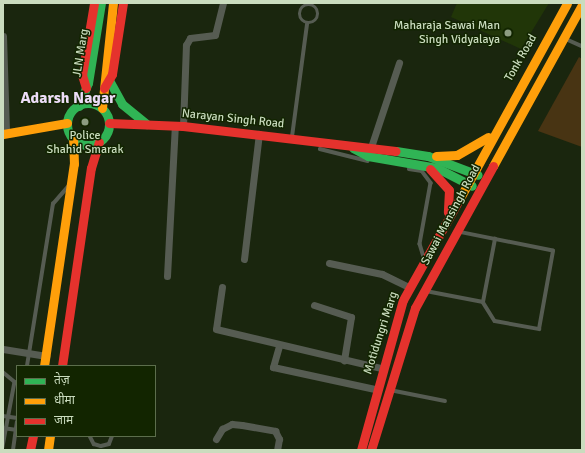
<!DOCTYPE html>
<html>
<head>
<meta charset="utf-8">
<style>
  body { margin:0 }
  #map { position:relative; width:585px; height:453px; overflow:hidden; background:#1a260e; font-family:Signika,"Noto Sans Devanagari",sans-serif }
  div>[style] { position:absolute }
  .built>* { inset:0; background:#213608 }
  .green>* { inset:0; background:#483413 }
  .lane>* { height:3.5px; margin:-1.75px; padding:0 1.75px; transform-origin:1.75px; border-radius:1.75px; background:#565c52 }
  .lane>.ring { margin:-1.75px; padding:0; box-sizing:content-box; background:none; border:3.5px solid #565c52; border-radius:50% }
  .street>* { height:7px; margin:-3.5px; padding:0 3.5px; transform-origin:3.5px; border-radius:3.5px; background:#565c52 }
  .fast>* { height:9px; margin:-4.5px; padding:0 4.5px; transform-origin:4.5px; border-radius:4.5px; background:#30b455 }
  .fast>.ring { margin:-4.5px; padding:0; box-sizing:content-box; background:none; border:9px solid #30b455; border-radius:50% }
  .slow>* { height:9px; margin:-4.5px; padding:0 4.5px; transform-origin:4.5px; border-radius:4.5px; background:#ff9f0a }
  .jam>* { height:9px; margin:-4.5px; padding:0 4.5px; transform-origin:4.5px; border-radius:4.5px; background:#e5322d }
  .dots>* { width:11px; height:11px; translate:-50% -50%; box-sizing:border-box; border:2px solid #122500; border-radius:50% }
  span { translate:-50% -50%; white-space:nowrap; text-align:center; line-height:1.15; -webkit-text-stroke:3px #122500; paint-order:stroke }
  .poi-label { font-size:12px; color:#cadcbe }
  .right { translate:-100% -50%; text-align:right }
  .street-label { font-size:12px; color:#cadcbe }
  .district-label { font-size:16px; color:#ecdcf7; font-weight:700 }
  .frame { position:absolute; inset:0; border:4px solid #cadcbe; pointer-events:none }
  .legend { position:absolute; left:16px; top:365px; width:140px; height:72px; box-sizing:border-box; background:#122500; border:1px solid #5c6e4c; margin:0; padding:5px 7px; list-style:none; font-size:12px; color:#cadcbe }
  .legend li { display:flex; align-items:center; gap:8px; height:20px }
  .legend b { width:20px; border:1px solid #5c6e4c }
</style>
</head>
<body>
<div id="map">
  <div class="built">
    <div style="clip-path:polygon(457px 3px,549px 3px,521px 49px,451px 17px)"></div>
  </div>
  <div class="green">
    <div style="clip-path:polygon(579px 57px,582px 59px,582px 147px,538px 131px)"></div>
  </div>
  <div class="lane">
    <div class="ring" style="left:300px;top:5px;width:14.5px;height:14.5px"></div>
    <div style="left:566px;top:39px;width:17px;rotate:24deg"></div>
    <div style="left:292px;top:137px;width:114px;rotate:-82.4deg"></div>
    <div style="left:320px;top:149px;width:49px;rotate:14deg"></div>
    <div style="left:409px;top:169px;width:13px;rotate:9deg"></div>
    <div style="left:422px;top:171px;width:15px;rotate:53deg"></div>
    <div style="left:431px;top:183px;width:62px;rotate:100.2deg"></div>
    <div style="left:420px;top:244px;width:14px;rotate:73deg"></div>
    <div style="left:426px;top:291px;width:58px;rotate:10.9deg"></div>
    <div style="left:483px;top:302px;width:22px;rotate:58deg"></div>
    <div style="left:495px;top:321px;width:45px;rotate:10.3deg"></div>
    <div style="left:539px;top:329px;width:79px;rotate:-79.8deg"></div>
    <div style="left:553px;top:251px;width:97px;rotate:-168.7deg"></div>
    <div style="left:483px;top:302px;width:64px;rotate:-79.2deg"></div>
    <div style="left:27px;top:366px;width:164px;rotate:-80.9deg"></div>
    <div style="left:53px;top:204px;width:23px;rotate:-49deg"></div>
    <div style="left:3px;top:372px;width:16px;rotate:40deg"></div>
    <div style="left:15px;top:382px;width:66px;rotate:100.5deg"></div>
    <div style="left:390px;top:390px;width:56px;rotate:11.3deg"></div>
    <div style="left:3px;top:416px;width:14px;rotate:8deg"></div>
    <div style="left:3px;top:428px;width:14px;rotate:8deg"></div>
    <div style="left:90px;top:436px;width:9px;rotate:63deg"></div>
    <div style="left:94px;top:444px;width:7px;rotate:16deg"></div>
    <div style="left:101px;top:446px;width:8px;rotate:-14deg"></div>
    <div style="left:109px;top:444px;width:9px;rotate:-69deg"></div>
    <div style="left:13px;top:450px;width:28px;rotate:-82deg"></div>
  </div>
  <div class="street">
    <div style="left:3px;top:36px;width:96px;rotate:88.2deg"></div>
    <div style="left:183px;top:126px;width:81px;rotate:-87.9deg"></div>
    <div style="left:186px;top:45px;width:8px;rotate:-60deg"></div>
    <div style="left:190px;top:38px;width:25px;rotate:-7deg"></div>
    <div style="left:215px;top:35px;width:33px;rotate:-76deg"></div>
    <div style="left:371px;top:147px;width:89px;rotate:-71.6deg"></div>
    <div style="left:244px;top:259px;width:126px;rotate:-83.2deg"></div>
    <div style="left:329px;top:263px;width:54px;rotate:11.7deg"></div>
    <div style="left:382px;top:274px;width:30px;rotate:26deg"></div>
    <div style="left:167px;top:276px;width:151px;rotate:-87deg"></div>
    <div style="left:222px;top:287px;width:42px;rotate:98.1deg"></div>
    <div style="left:216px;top:329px;width:170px;rotate:13.3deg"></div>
    <div style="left:314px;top:305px;width:39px;rotate:18deg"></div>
    <div style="left:351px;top:317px;width:44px;rotate:99.2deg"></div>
    <div style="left:279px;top:346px;width:22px;rotate:106deg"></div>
    <div style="left:273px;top:367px;width:104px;rotate:12.2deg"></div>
    <div style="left:3px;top:349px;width:44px;rotate:9.2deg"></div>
    <div style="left:216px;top:439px;width:12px;rotate:-59deg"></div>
    <div style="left:222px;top:429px;width:11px;rotate:-27deg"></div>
    <div style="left:232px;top:424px;width:10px;rotate:6deg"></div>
    <div style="left:242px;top:425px;width:34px;rotate:10deg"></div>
    <div style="left:275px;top:431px;width:9px;rotate:63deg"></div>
    <div style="left:279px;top:439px;width:11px;rotate:100deg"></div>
  </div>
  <div class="fast">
    <div style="left:110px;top:82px;width:25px;rotate:61deg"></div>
    <div style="left:122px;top:104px;width:32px;rotate:39deg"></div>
    <div class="ring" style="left:67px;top:103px;width:33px;height:33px"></div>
    <div style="left:79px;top:106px;width:25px;rotate:-69deg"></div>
    <div style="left:88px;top:83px;width:81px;rotate:-80.8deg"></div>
    <div style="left:353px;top:148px;width:17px;rotate:28deg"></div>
    <div style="left:368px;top:156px;width:70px;rotate:9.9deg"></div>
    <div style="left:437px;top:168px;width:39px;rotate:27deg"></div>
    <div style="left:396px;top:151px;width:32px;rotate:9deg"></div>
    <div style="left:428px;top:156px;width:53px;rotate:20.8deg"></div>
  </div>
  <div class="slow">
    <div style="left:102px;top:108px;width:106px;rotate:-84deg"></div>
    <div style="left:3px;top:134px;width:65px;rotate:-9.8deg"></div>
    <div style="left:436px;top:156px;width:21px;rotate:-3deg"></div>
    <div style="left:457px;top:155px;width:36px;rotate:-30deg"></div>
    <div style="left:493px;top:166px;width:184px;rotate:-61.1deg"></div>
    <div style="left:460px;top:198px;width:222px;rotate:-61.2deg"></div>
    <div style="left:44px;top:366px;width:204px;rotate:-81.6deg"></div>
    <div style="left:74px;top:164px;width:25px;rotate:-92deg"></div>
    <div style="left:48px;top:450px;width:14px;rotate:-82deg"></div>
  </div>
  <div class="jam">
    <div style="left:86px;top:88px;width:14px;rotate:-107deg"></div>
    <div style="left:82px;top:75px;width:73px;rotate:-80.5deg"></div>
    <div style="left:104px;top:88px;width:16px;rotate:-60deg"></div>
    <div style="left:112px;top:74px;width:72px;rotate:-81.2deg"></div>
    <div style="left:109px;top:123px;width:74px;rotate:2.3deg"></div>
    <div style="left:183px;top:126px;width:214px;rotate:6.7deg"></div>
    <div style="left:430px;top:169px;width:28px;rotate:48deg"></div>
    <div style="left:449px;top:190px;width:22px;rotate:93deg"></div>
    <div style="left:62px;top:366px;width:200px;rotate:-81.7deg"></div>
    <div style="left:91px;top:168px;width:27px;rotate:-73deg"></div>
    <div style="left:30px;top:450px;width:14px;rotate:-78deg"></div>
    <div style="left:361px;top:450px;width:156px;rotate:-74.4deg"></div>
    <div style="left:403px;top:300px;width:117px;rotate:-60.8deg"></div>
    <div style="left:371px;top:450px;width:149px;rotate:-72.8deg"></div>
    <div style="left:415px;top:308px;width:162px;rotate:-61.2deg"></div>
  </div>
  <div class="dots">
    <div style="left:508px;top:33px;background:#8c9c80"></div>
    <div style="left:85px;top:122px;background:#8c9c80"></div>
  </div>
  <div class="poi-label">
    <span class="right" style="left:500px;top:33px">Maharaja Sawai Man<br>Singh Vidyalaya</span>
    <span style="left:85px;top:143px">Police<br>Shahid Smarak</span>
  </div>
  <div class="street-label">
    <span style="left:81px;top:53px;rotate:-81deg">JLN Marg</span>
    <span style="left:521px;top:58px;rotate:-60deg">Tonk Road</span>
    <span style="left:233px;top:119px;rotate:6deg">Narayan Singh Road</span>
    <span style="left:451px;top:215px;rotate:-62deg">Sawai Mansingh Road</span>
    <span style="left:381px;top:333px;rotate:-72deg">Motidungri Marg</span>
  </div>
  <div class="district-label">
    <span style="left:68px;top:98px">Adarsh Nagar</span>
  </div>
  <div class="frame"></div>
  <ul class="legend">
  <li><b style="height:5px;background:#30b455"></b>तेज़</li>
  <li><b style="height:5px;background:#ff9f0a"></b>धीमा</li>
  <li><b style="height:5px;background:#e5322d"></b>जाम</li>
  </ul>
</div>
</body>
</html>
